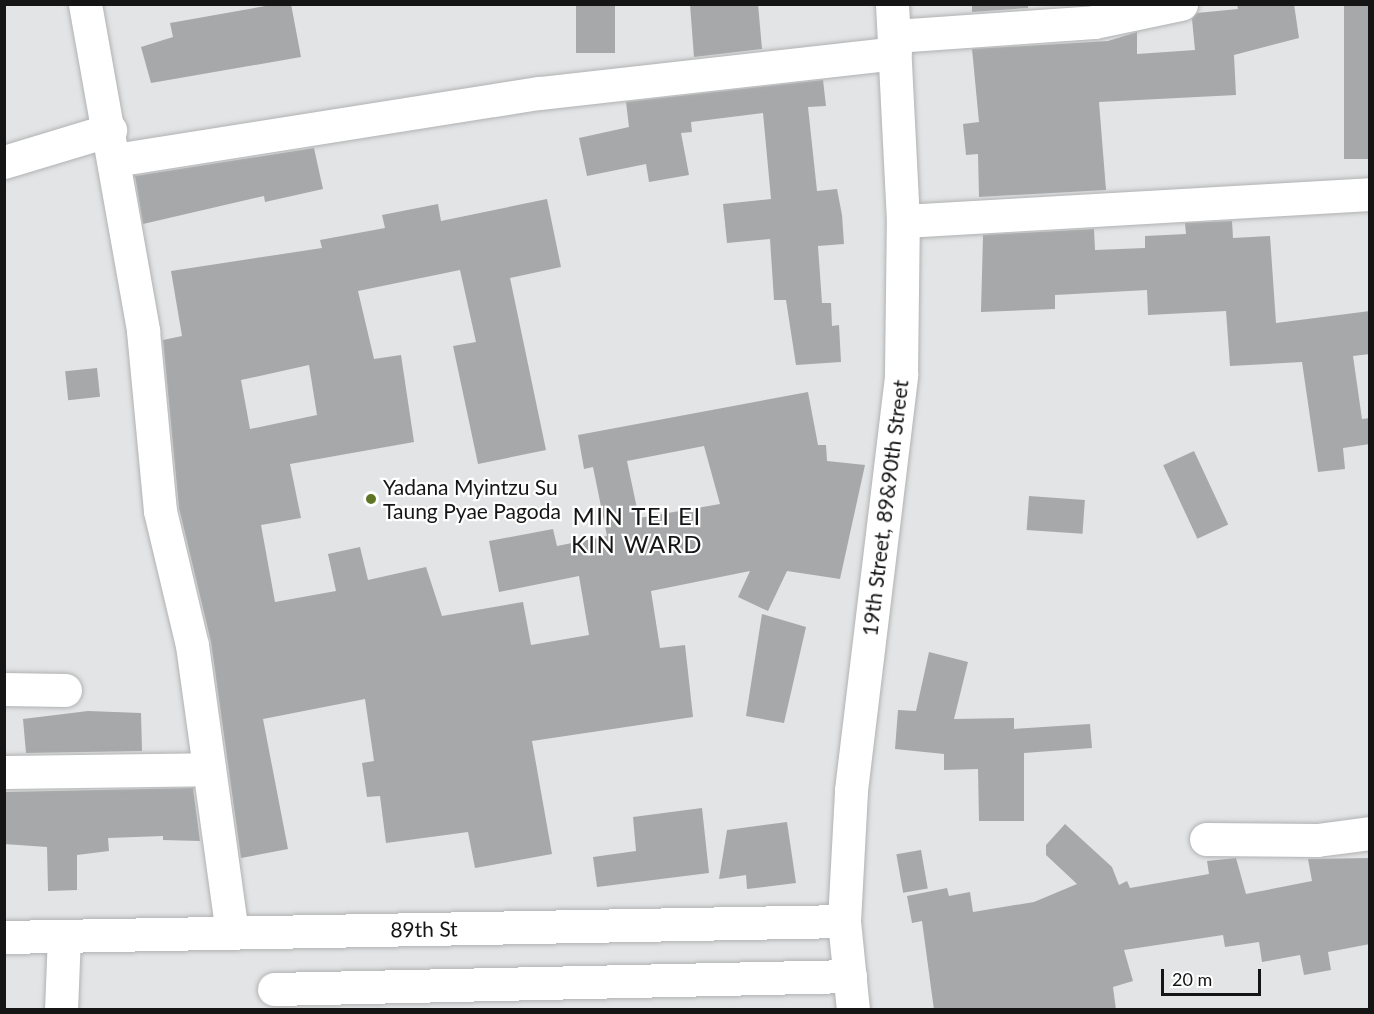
<!DOCTYPE html>
<html>
<head>
<meta charset="utf-8">
<style>
  body { margin:0 }
  #map { position:relative; width:1374px; height:1014px; overflow:hidden; background:#e3e4e5; font-family:Lato,sans-serif }
  div>[style] { position:absolute }
  .building>* { inset:0; background:#a7a8a9; transform-origin:0 0 }
  .roads { filter:drop-shadow(0 0 2px #b1b2b3) drop-shadow(0 0 2px #b1b2b3) }
  .minor>* { height:33px; margin:-16.5px; padding:0 16.5px; transform-origin:16.5px; border-radius:16.5px; background:#fff }
  .dots>* { width:16px; height:16px; translate:-50% -50%; box-sizing:border-box; border:3px solid #fff; border-radius:50% }
  span { translate:-50% -50%; white-space:nowrap; text-align:center; line-height:1.15; -webkit-text-stroke:4.5px #fff; paint-order:stroke }
  .poi-label { font-size:21px; color:#151515 }
  .left { translate:0 -50%; text-align:left }
  .street-label { font-size:21px; color:#151515 }
  .quarter-label { font-size:24px; color:#151515; letter-spacing:1.5px }
  .frame { position:absolute; inset:0; border:6px solid #151515; pointer-events:none }
  .scale { position:absolute; left:1161px; top:969px; width:100px; height:27px; box-sizing:border-box; border:3px solid #151515; border-top:0; padding-left:8px; font-size:18px; line-height:21px; white-space:nowrap; color:#151515; -webkit-text-stroke:4px #fff; paint-order:stroke }
</style>
</head>
<body>
<div id="map">
  <div class="building">
    <div style="clip-path:polygon(277px 4px,291px 4px,301px 57px,151px 83px,141px 47px,173px 37px,170px 23px)"></div>
    <div style="left:576px;top:4px;width:39px;height:49px"></div>
    <div style="clip-path:polygon(690px 4px,758px 4px,762px 49px,694px 57px)"></div>
    <div style="clip-path:polygon(972px 4px,1028px 4px,1028px 8px,972px 12px)"></div>
    <div style="clip-path:polygon(1237px 4px,1294px 4px,1299px 38px,1234px 55px,1236px 95px,1099px 102px,1106px 190px,979px 197px,978px 154px,966px 155px,963px 124px,979px 122px,972px 49px,1108px 41px,1137px 32px,1137px 54px,1195px 50px,1192px 19px,1197px 13px,1238px 9px)"></div>
    <div style="left:1344px;top:4px;width:26px;height:155px"></div>
    <div style="clip-path:polygon(823px 80px,826px 106px,808px 107px,817px 191px,837px 189px,842px 215px,844px 244px,818px 246px,822px 303px,831px 303px,832px 326px,839px 325px,841px 362px,796px 365px,786px 300px,774px 300px,770px 239px,727px 243px,723px 204px,771px 199px,763px 113px,691px 122px,692px 132px,681px 133px,689px 175px,649px 182px,646px 164px,587px 176px,579px 138px,629px 127px,626px 102px)"></div>
    <div style="clip-path:polygon(314px 148px,323px 189px,265px 202px,264px 196px,143px 224px,135px 176px)"></div>
    <div style="clip-path:polygon(evenodd,547px 199px,561px 267px,510px 278px,546px 450px,478px 464px,453px 346px,476px 342px,460px 270px,358px 291px,374px 359px,401px 355px,414px 442px,290px 464px,301px 518px,261px 525px,275px 602px,336px 591px,328px 554px,360px 547px,368px 580px,426px 567px,442px 616px,523px 602px,531px 645px,589px 635px,579px 576px,499px 592px,489px 541px,553px 529px,557px 546px,607px 536px,593px 467px,584px 469px,578px 435px,808px 392px,818px 445px,826px 445px,827px 461px,865px 465px,840px 579px,787px 571px,768px 611px,738px 597px,750px 571px,651px 591px,660px 648px,685px 645px,693px 717px,532px 741px,552px 854px,475px 868px,468px 832px,386px 843px,380px 796px,367px 797px,362px 763px,374px 761px,365px 699px,263px 719px,288px 849px,241px 858px,211px 642px,179px 508px,163px 340px,182px 336px,171px 271px,322px 248px,320px 240px,385px 228px,382px 215px,438px 204px,441px 221px,547px 199px,309px 365px,317px 415px,250px 429px,241px 380px,309px 365px,547px 199px,704px 446px,720px 504px,639px 518px,627px 461px,704px 446px)"></div>
    <div style="clip-path:polygon(1232px 221px,1233px 238px,1270px 236px,1276px 323px,1370px 311px,1370px 354px,1353px 356px,1362px 419px,1370px 418px,1370px 444px,1343px 448px,1345px 469px,1318px 472px,1302px 362px,1230px 366px,1226px 311px,1148px 315px,1147px 290px,1055px 295px,1055px 309px,981px 312px,983px 235px,1094px 229px,1095px 250px,1145px 248px,1145px 236px,1186px 234px,1185px 223px)"></div>
    <div style="left:97px;top:368px;width:29px;height:32px;rotate:84deg"></div>
    <div style="left:1194px;top:451px;width:81px;height:34px;rotate:65deg"></div>
    <div style="left:1029px;top:496px;width:56px;height:34px;rotate:4deg"></div>
    <div style="clip-path:polygon(762px 614px,806px 627px,784px 723px,746px 716px)"></div>
    <div style="clip-path:polygon(929px 652px,968px 662px,954px 719px,1014px 718px,1014px 729px,1090px 724px,1092px 748px,1024px 753px,1024px 821px,979px 821px,978px 769px,944px 770px,944px 754px,895px 749px,898px 710px,916px 711px)"></div>
    <div style="clip-path:polygon(88px 711px,141px 713px,142px 751px,26px 753px,23px 719px)"></div>
    <div style="clip-path:polygon(193px 788px,200px 841px,163px 840px,163px 836px,108px 838px,109px 851px,77px 855px,77px 890px,48px 891px,47px 847px,4px 844px,4px 792px)"></div>
    <div style="clip-path:polygon(702px 808px,709px 873px,597px 887px,593px 857px,636px 851px,633px 817px)"></div>
    <div style="clip-path:polygon(787px 822px,796px 883px,747px 889px,746px 875px,719px 879px,727px 830px)"></div>
    <div style="clip-path:polygon(1065px 824px,1112px 867px,1119px 885px,1127px 881px,1130px 888px,1209px 874px,1207px 861px,1236px 858px,1246px 894px,1312px 881px,1308px 859px,1370px 858px,1370px 944px,1328px 952px,1331px 970px,1304px 975px,1300px 955px,1262px 962px,1259px 942px,1225px 947px,1223px 935px,1124px 950px,1133px 981px,1113px 987px,1116px 1010px,934px 1010px,922px 921px,912px 923px,907px 896px,947px 888px,949px 896px,970px 892px,973px 912px,1034px 902px,1077px 884px,1046px 855px,1046px 845px)"></div>
    <div style="left:921px;top:850px;width:39px;height:25px;rotate:80deg"></div>
  </div>
  <div class="roads">
    <div class="minor">
      <div style="left:85px;top:4px;width:332px;rotate:79.9deg"></div>
      <div style="left:143px;top:331px;width:181px;rotate:84.6deg"></div>
      <div style="left:160px;top:511px;width:138px;rotate:76.6deg"></div>
      <div style="left:192px;top:645px;width:290px;rotate:82.1deg"></div>
      <div style="left:895px;top:36px;width:199px;rotate:-4deg"></div>
      <div style="left:1094px;top:22px;width:89px;rotate:-11.7deg"></div>
      <div style="left:115px;top:160px;width:430px;rotate:-9deg"></div>
      <div style="left:540px;top:93px;width:357px;rotate:-6.4deg"></div>
      <div style="left:4px;top:162px;width:111px;rotate:-16.8deg"></div>
      <div style="left:903px;top:221px;width:468px;rotate:-3.3deg"></div>
      <div style="left:4px;top:689px;width:61px;rotate:0.9deg"></div>
      <div style="left:4px;top:772px;width:205px;rotate:-0.8deg"></div>
      <div style="left:1206px;top:839px;width:111px;rotate:0.5deg"></div>
      <div style="left:1317px;top:840px;width:53px;rotate:-7.5deg"></div>
      <div style="left:4px;top:937px;width:840px;rotate:-1.09deg"></div>
      <div style="left:274px;top:989px;width:576px;rotate:-1.29deg"></div>
      <div style="left:61px;top:1010px;width:74px;rotate:-87.7deg"></div>
      <div style="left:853px;top:1010px;width:89px;rotate:-95.8deg"></div>
      <div style="left:844px;top:921px;width:131px;rotate:-86.9deg"></div>
      <div style="left:851px;top:790px;width:419px;rotate:-83.1deg"></div>
      <div style="left:901px;top:374px;width:153px;rotate:-89.3deg"></div>
      <div style="left:903px;top:221px;width:217px;rotate:-92.9deg"></div>
    </div>
  </div>
  <div class="dots">
    <div style="left:371px;top:499px;background:#5e7526"></div>
  </div>
  <div class="poi-label">
    <span class="left" style="left:383px;top:499px">Yadana Myintzu Su<br>Taung Pyae Pagoda</span>
  </div>
  <div class="street-label">
    <span style="left:885px;top:508px;rotate:-83deg">19th Street, 89&amp;90th Street</span>
    <span style="left:424px;top:929px;rotate:-1deg">89th St</span>
  </div>
  <div class="quarter-label">
    <span style="left:637px;top:530px">MIN TEI EI<br>KIN WARD</span>
  </div>
  <div class="frame"></div>
  <div class="scale">20 m</div>
</div>
</body>
</html>
